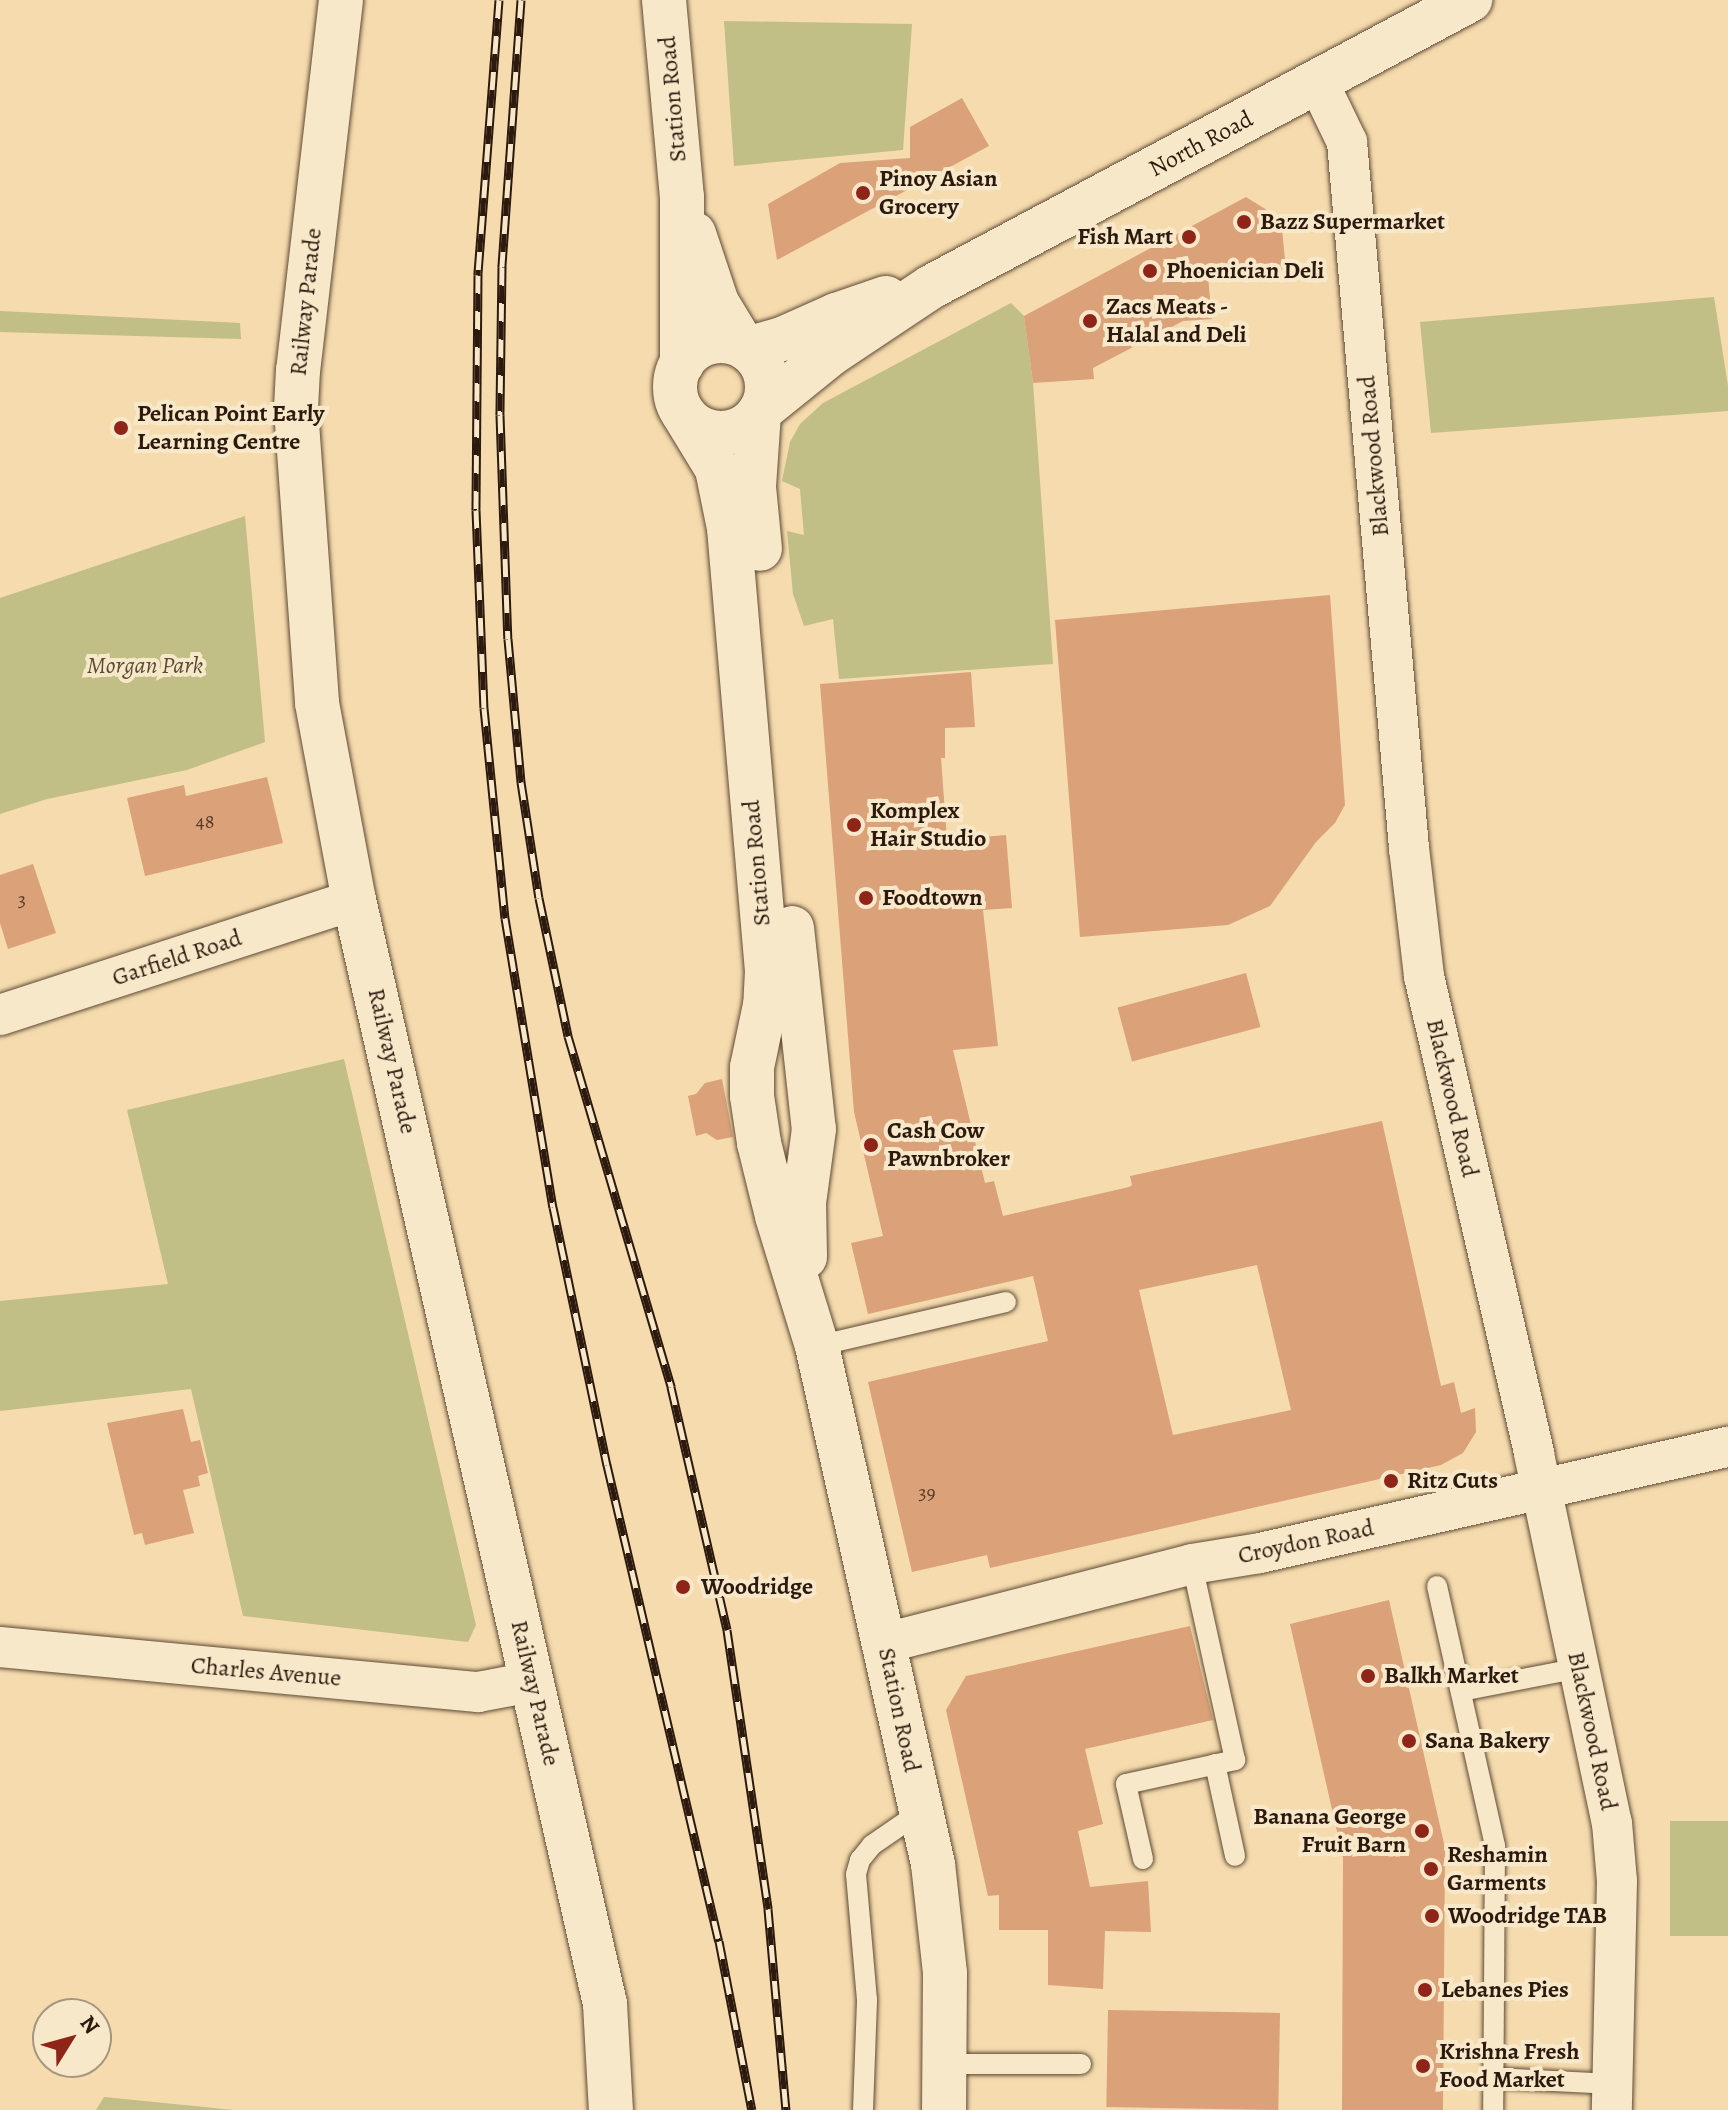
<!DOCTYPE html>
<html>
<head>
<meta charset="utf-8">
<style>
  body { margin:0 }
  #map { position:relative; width:1728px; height:2110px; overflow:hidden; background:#f5dbad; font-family:Alegreya,serif }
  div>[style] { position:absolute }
  .green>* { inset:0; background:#c1be86; transform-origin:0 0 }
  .building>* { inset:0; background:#dba179; transform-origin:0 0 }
  .roads { filter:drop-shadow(0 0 2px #5f4a36) drop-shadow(0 0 2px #5f4a36) }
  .lane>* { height:20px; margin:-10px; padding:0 10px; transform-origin:10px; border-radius:10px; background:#f8e8ca }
  .street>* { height:40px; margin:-20px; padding:0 20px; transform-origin:20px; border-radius:20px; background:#f8e8ca }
  .secondary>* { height:44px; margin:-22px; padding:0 22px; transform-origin:22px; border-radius:22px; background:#f8e8ca }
  .secondary>.ring { margin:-22px; padding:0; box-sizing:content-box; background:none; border:44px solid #f8e8ca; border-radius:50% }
  .rail>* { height:9px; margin-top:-4.5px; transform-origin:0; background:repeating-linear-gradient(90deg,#f8e8ca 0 18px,#2d1a0f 0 36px); box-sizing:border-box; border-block:2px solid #2d1a0f }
  .dots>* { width:22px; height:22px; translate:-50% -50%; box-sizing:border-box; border:4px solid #f8e8ca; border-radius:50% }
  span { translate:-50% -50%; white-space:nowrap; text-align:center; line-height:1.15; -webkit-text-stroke:8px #f8e8ca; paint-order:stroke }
  .number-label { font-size:20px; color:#583c2a }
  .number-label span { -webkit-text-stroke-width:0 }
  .street-label { font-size:24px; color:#2d1a0f }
  .poi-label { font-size:24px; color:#2d1a0f; font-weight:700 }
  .left { translate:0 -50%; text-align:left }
  .right { translate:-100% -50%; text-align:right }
  .park-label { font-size:24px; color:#594b33; font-style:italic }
  .north { position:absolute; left:32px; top:1998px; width:80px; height:80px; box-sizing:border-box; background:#f8e8ca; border:2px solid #a7967f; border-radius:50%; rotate:53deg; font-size:22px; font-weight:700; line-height:32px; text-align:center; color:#2d1a0f }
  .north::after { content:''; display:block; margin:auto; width:28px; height:36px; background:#8f2418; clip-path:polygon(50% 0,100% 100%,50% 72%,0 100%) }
</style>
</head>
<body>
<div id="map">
  <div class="green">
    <div style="clip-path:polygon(724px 21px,912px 24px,903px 150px,734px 166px)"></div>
    <div style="clip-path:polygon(1714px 297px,1728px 386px,1728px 411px,1431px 433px,1420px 322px)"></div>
    <div style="clip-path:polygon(1011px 303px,1024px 316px,1033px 383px,1053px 664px,839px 679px,833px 619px,804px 626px,793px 594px,787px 531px,804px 535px,800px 489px,782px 481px,790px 442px,800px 424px,823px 403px)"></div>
    <div style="clip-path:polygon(0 311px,240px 323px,241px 339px,0 332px)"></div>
    <div style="clip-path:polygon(245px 516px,265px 742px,187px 770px,47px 799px,0 814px,0 598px)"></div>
    <div style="clip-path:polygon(344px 1059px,476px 1625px,468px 1642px,243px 1616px,191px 1389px,0 1411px,0 1301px,168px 1284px,127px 1110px)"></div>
    <div style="left:1728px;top:1821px;width:115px;height:58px;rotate:90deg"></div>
    <div style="clip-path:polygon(104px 2097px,234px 2110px,96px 2110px)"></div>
  </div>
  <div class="building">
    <div style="clip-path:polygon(962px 98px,989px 146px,777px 260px,768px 204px,840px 163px,910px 158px,910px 127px)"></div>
    <div style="clip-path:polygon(1246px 197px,1281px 219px,1286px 270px,1208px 277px,1212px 319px,1183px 321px,1093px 368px,1094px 379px,1033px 383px,1024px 316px)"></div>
    <div style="clip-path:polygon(1330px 595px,1345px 805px,1335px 823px,1316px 842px,1270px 906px,1228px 925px,1080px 937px,1055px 620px)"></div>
    <div style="clip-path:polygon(evenodd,971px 672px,975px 727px,945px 728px,945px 758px,941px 758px,947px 840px,1006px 835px,1012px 908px,983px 910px,998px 1046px,953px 1050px,985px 1183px,994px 1181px,1003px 1216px,1129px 1187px,1132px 1185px,1130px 1176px,1382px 1121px,1441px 1386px,1454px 1382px,1461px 1413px,1475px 1408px,1476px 1432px,1463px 1453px,1441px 1465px,990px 1568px,987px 1555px,912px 1572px,868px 1382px,1048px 1341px,1033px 1276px,868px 1314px,851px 1243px,883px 1236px,854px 1112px,820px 684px,971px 672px,1257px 1265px,1291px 1410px,1173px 1435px,1139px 1290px,1257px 1265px)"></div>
    <div style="clip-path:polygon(267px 777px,283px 843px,145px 876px,127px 798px,184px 785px,186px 796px)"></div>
    <div style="clip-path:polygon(33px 864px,56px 933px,8px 949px,0 923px,0 875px)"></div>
    <div style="left:1246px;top:973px;width:56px;height:133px;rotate:75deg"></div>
    <div style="clip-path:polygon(722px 1079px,733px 1137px,717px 1140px,706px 1133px,696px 1136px,688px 1096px,696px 1094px,705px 1083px)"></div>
    <div style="clip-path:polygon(183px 1409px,191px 1442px,200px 1440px,208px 1473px,198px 1476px,200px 1486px,183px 1490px,194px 1533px,145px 1545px,142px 1533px,134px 1535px,107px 1423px)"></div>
    <div style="clip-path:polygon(1389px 1600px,1445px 1848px,1443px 2110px,1342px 2110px,1343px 1858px,1290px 1624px)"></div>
    <div style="clip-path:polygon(1190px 1626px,1213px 1720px,1085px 1749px,1103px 1824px,1078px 1831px,1090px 1887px,1148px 1881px,1151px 1932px,1105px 1931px,1103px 1989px,1048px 1985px,1048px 1930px,999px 1930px,999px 1895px,988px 1896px,946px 1710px,966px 1676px)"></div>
    <div style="left:1280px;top:2013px;width:97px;height:172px;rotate:91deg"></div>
  </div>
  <div class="roads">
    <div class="lane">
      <div style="left:817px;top:1346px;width:194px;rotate:-13.1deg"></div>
      <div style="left:1437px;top:1586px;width:266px;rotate:77.4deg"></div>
      <div style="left:1495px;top:1846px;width:264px;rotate:90.4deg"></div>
      <div style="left:1461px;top:1691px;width:120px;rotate:-11deg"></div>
      <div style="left:1215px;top:1764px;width:94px;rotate:77.7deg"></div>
      <div style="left:1143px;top:1859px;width:77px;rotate:-102.8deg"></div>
      <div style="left:1126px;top:1784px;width:112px;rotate:-12.4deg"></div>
      <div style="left:1235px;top:1760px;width:201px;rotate:-102.4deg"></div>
      <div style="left:944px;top:2064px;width:137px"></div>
      <div style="left:1494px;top:2078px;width:119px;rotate:2.9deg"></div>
      <div style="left:863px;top:2110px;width:110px;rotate:-87.9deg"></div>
      <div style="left:867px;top:2000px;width:126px;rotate:-95deg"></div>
      <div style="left:856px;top:1874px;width:15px;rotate:-74deg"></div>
      <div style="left:860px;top:1860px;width:19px;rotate:-51deg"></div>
      <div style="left:872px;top:1845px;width:58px;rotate:-34.5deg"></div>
    </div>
    <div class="street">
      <div style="left:1318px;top:82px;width:67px;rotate:64.2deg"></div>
      <div style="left:1347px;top:142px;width:709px;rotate:84.98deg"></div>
      <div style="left:1409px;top:848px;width:129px;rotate:83.3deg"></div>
      <div style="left:1424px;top:976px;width:490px;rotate:77deg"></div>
      <div style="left:1534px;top:1454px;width:377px;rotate:78.1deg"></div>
      <div style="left:1612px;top:1823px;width:58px;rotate:85.1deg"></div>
      <div style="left:1617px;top:1881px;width:229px;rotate:91.3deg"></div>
      <div style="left:0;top:1015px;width:372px;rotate:-18deg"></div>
      <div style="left:885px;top:1643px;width:317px;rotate:-14.4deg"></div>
      <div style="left:1192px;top:1564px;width:69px;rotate:-9.2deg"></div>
      <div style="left:1260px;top:1553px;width:480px;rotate:-12.8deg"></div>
      <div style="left:0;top:1647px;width:480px;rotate:5.4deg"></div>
      <div style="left:478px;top:1692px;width:54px;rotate:-10.7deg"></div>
    </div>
    <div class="secondary">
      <div style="left:341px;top:0;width:372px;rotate:96.6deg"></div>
      <div style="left:298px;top:370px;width:39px;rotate:93deg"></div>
      <div style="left:296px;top:409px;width:295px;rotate:85.9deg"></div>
      <div style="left:317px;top:703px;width:200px;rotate:79.4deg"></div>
      <div style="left:354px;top:900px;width:1132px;rotate:77.19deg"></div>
      <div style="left:605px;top:2004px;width:106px;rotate:86.8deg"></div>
      <div style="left:664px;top:0;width:198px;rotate:84.8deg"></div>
      <div style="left:682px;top:197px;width:167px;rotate:90deg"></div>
      <div style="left:694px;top:234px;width:73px;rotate:71.6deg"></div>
      <div style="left:717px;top:303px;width:50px;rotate:58.8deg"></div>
      <div class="ring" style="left:675px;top:341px;width:48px;height:48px"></div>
      <div style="left:747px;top:349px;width:36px;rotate:-16deg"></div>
      <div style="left:782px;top:339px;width:59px;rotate:-24deg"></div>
      <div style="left:836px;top:315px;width:53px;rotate:-18.8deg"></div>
      <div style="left:761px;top:410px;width:91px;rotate:-38.8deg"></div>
      <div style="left:832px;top:353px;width:119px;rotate:-33.7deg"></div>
      <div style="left:931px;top:287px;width:611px;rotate:-28.03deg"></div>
      <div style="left:683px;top:413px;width:66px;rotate:58.7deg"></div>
      <div style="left:717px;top:469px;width:60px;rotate:78.5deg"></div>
      <div style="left:729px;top:528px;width:445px;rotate:85.1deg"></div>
      <div style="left:767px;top:971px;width:34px;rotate:93deg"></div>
      <div style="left:765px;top:1005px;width:63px;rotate:101.8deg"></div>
      <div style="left:752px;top:1067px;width:29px;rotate:90deg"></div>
      <div style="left:752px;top:1096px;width:48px;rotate:81.5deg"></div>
      <div style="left:759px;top:1143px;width:75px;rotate:76.1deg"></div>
      <div style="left:777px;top:1216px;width:136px;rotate:72.9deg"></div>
      <div style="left:817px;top:1346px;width:531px;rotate:77.38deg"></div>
      <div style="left:933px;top:1864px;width:110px;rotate:83.7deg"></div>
      <div style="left:945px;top:1973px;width:137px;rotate:90.4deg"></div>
      <div style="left:759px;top:413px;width:74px;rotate:93.9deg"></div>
      <div style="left:754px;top:487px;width:62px;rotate:84.5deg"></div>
      <div style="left:792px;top:928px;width:202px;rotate:83.8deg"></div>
      <div style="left:814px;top:1129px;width:75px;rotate:97.7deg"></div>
      <div style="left:804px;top:1203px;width:54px;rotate:88.9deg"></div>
    </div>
  </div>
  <div class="rail">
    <div style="left:499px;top:0;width:276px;rotate:94.4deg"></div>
    <div style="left:478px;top:275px;width:235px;rotate:90.5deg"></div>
    <div style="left:476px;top:510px;width:198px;rotate:87.7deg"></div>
    <div style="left:484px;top:708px;width:211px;rotate:84.3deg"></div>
    <div style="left:505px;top:918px;width:293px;rotate:80.6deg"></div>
    <div style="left:553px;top:1207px;width:264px;rotate:78.2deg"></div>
    <div style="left:607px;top:1465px;width:489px;rotate:76.8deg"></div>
    <div style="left:719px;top:1941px;width:172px;rotate:79deg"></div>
    <div style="left:521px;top:0;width:268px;rotate:94.1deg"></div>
    <div style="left:502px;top:267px;width:148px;rotate:90.8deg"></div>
    <div style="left:500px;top:415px;width:224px;rotate:88deg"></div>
    <div style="left:508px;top:639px;width:144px;rotate:84.8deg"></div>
    <div style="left:521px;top:782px;width:117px;rotate:81.2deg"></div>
    <div style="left:539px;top:898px;width:141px;rotate:78.1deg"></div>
    <div style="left:568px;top:1036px;width:366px;rotate:73.6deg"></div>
    <div style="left:671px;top:1387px;width:249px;rotate:77deg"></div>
    <div style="left:727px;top:1630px;width:282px;rotate:81.6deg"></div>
    <div style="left:768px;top:1909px;width:202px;rotate:84.9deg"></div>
  </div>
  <div class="dots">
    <div style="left:863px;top:193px;background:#8f2418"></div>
    <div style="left:1244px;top:222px;background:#8f2418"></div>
    <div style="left:1189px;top:237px;background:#8f2418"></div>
    <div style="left:1150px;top:271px;background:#8f2418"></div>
    <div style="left:1090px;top:321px;background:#8f2418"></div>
    <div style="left:121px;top:428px;background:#8f2418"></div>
    <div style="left:854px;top:825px;background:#8f2418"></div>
    <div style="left:866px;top:898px;background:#8f2418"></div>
    <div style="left:871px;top:1145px;background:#8f2418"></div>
    <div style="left:1391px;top:1481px;background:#8f2418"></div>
    <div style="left:683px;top:1587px;background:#8f2418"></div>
    <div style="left:1368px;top:1676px;background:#8f2418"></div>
    <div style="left:1409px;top:1741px;background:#8f2418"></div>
    <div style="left:1422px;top:1831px;background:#8f2418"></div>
    <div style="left:1431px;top:1869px;background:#8f2418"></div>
    <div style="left:1432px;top:1916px;background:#8f2418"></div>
    <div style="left:1425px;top:1990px;background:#8f2418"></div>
    <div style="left:1423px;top:2066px;background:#8f2418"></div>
  </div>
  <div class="number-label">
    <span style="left:205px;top:821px">48</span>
    <span style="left:22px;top:899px">3</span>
    <span style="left:927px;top:1492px">39</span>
  </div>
  <div class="street-label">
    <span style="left:673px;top:99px;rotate:-95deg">Station Road</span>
    <span style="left:1201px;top:144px;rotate:-28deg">North Road</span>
    <span style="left:306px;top:302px;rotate:-84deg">Railway Parade</span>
    <span style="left:1374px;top:456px;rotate:-95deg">Blackwood Road</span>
    <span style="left:757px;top:863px;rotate:-95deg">Station Road</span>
    <span style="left:177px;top:958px;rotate:-18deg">Garfield Road</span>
    <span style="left:392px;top:1061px;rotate:77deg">Railway Parade</span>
    <span style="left:1452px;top:1098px;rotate:77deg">Blackwood Road</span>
    <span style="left:1306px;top:1542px;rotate:-12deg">Croydon Road</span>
    <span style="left:266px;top:1672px;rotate:5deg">Charles Avenue</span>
    <span style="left:535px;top:1693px;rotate:77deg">Railway Parade</span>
    <span style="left:899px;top:1710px;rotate:78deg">Station Road</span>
    <span style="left:1592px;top:1731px;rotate:78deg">Blackwood Road</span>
  </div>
  <div class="poi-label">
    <span class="left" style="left:879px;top:193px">Pinoy Asian<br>Grocery</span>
    <span class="left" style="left:1260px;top:222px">Bazz Supermarket</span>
    <span class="right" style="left:1173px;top:237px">Fish Mart</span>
    <span class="left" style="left:1166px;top:271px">Phoenician Deli</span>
    <span class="left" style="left:1106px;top:321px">Zacs Meats -<br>Halal and Deli</span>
    <span class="left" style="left:137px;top:428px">Pelican Point Early<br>Learning Centre</span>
    <span class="left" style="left:870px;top:825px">Komplex<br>Hair Studio</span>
    <span class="left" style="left:882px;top:898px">Foodtown</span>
    <span class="left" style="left:887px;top:1145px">Cash Cow<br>Pawnbroker</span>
    <span class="left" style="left:1407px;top:1481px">Ritz Cuts</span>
    <span class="left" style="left:701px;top:1587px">Woodridge</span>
    <span class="left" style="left:1384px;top:1676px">Balkh Market</span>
    <span class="left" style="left:1425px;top:1741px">Sana Bakery</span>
    <span class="right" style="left:1406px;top:1831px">Banana George<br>Fruit Barn</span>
    <span class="left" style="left:1447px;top:1869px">Reshamin<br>Garments</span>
    <span class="left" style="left:1448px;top:1916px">Woodridge TAB</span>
    <span class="left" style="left:1441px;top:1990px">Lebanes Pies</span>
    <span class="left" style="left:1439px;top:2066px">Krishna Fresh<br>Food Market</span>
  </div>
  <div class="park-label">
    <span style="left:145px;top:666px">Morgan Park</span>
  </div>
  <div class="north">N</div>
</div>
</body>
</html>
